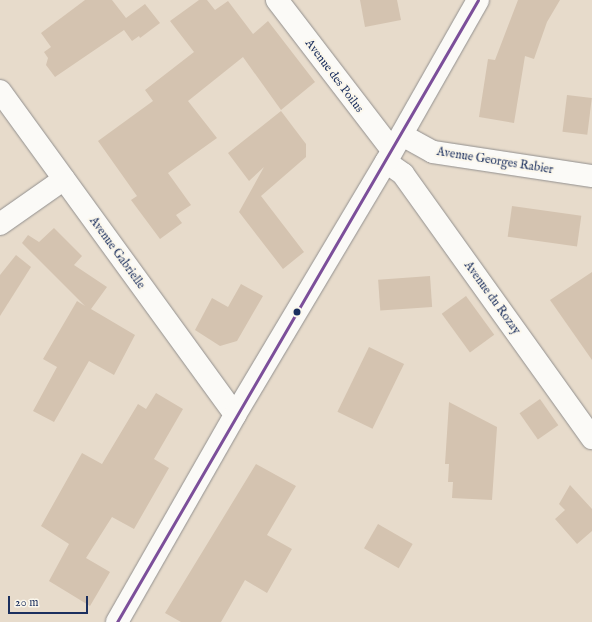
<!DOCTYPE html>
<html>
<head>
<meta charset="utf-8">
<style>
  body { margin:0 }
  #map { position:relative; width:592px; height:622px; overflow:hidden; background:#e7dbcb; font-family:"IM FELL English",serif }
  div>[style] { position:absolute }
  .building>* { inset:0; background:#d4c3b0; transform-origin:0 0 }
  .roads { filter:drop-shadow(0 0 1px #918f8e) drop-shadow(0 0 1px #918f8e) }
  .minor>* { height:22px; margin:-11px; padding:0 11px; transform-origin:11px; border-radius:11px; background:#fbfaf7 }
  .bus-1>* { height:3px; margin:-1.5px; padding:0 1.5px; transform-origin:1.5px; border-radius:1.5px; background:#7c4f9a }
  .dots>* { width:11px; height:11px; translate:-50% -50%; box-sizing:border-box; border:2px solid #fbf7ec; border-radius:50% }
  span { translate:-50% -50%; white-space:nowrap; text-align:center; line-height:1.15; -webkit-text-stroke:4px #fbf7ec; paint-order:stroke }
  .street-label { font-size:12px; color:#1b2f5e }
  .scale { position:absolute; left:8px; top:596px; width:80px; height:18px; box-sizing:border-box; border:2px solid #1b2f5e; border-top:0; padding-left:5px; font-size:12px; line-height:14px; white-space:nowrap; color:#1b2f5e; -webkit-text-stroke:3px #fbf7ec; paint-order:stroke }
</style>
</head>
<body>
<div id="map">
  <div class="building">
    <div style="clip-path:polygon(85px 0,112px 0,126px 18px,145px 4px,160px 23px,140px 38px,139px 36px,132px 41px,124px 30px,55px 77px,46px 65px,48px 58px,44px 52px,51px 47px,41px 33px)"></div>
    <div style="clip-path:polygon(199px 0,207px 0,215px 10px,228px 1px,253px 34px,268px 21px,315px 82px,281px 110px,243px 57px,188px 101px,217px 138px,168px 173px,191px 205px,176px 215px,182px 223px,160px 239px,131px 200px,137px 196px,98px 141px,153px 101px,145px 90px,194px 52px,170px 21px)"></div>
    <div style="clip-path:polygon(360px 0,397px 0,401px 20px,365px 27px)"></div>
    <div style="clip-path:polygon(518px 0,560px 0,547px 22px,534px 59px,525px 56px,514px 123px,479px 117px,488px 59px,495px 60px)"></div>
    <div style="left:567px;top:95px;width:25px;height:37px;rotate:7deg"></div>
    <div style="clip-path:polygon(281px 111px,306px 144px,306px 157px,261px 196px,304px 252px,283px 269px,239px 212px,264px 167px,249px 181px,228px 153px)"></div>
    <div style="left:512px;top:206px;width:70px;height:31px;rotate:8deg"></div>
    <div style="clip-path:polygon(54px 228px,82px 256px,74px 265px,107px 287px,91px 309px,135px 335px,114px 375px,89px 361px,54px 422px,33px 411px,57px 367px,43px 359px,77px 301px,85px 306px,22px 243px,28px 235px,39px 242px)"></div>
    <div style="clip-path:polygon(16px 255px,31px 267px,0 316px,0 275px)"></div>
    <div style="clip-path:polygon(592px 272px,592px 360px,550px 300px)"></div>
    <div style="left:430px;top:276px;width:31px;height:52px;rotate:86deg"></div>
    <div style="clip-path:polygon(241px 284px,263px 296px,237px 341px,220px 346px,195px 330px,212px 298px,228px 307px)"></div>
    <div style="left:466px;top:296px;width:48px;height:30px;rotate:54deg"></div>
    <div style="left:369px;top:347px;width:39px;height:72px;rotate:26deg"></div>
    <div style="clip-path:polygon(156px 393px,183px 409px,154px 459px,169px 468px,134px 529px,112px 517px,86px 558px,110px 572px,90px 606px,49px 581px,69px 544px,41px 526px,82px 453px,102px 464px,138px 404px,146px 409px)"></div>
    <div style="left:540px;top:399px;width:32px;height:25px;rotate:55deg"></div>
    <div style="clip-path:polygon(449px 402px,497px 427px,492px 500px,452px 498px,453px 482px,448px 482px,449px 464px,445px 464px)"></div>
    <div style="clip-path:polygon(256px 464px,296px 486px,267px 535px,292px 549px,267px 593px,245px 580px,221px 622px,181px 622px,165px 613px)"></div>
    <div style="clip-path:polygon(570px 485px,592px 509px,592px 531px,577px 544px,555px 519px,565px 510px,559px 504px)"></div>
    <div style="left:378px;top:524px;width:40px;height:28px;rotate:30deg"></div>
  </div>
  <div class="roads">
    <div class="minor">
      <div style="left:277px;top:0;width:189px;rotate:52.5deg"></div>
      <div style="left:0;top:91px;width:400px;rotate:54deg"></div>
      <div style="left:402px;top:135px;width:35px;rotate:29deg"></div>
      <div style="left:433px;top:152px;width:161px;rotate:8.6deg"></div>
      <div style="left:386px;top:162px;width:21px;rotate:35deg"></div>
      <div style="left:403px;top:174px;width:325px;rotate:54.4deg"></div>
      <div style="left:0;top:224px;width:78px;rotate:-35.1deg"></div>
      <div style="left:117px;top:622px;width:238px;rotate:-60.3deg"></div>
      <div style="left:235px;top:415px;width:295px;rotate:-59.2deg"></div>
      <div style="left:386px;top:162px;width:186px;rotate:-60.4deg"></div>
    </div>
  </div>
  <div class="bus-1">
    <div style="left:117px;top:622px;width:719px;rotate:-59.87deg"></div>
  </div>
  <div class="dots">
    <div style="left:297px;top:312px;background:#1b2f5e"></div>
  </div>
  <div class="street-label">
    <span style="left:334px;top:76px;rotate:53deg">Avenue des Poilus</span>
    <span style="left:495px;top:161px;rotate:9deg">Avenue Georges Rabier</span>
    <span style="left:117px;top:253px;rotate:54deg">Avenue Gabrielle</span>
    <span style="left:492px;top:298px;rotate:54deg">Avenue du Rozay</span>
  </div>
  <div class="scale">20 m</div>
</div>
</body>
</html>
